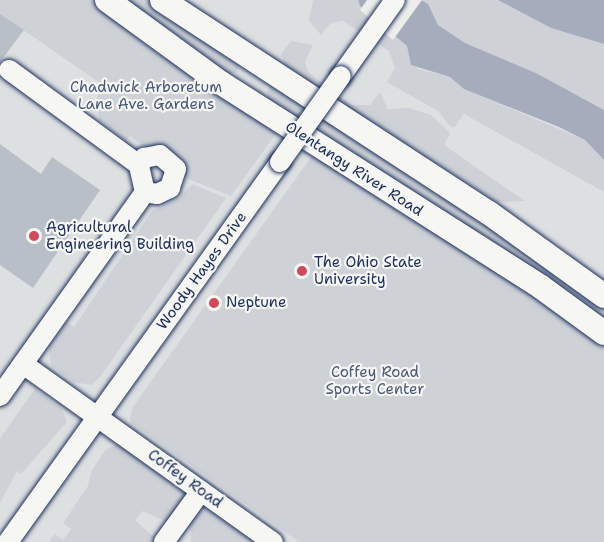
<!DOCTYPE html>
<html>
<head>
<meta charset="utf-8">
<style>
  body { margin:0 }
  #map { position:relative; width:604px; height:542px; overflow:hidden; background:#edeeec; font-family:"Shantell Sans",sans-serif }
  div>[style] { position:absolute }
  .built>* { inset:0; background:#dde0e1; transform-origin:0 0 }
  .green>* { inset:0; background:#ced2d7 }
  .water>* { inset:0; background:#a5acbc }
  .pier>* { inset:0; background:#edeeec }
  .building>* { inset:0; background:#b9bfc8 }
  .roads { filter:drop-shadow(0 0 2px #1b2f5e) drop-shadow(0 0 2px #1b2f5e) }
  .minor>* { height:20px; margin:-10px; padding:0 10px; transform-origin:10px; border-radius:10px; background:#f6f6f2 }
  .major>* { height:24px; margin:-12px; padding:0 12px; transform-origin:12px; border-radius:12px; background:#f6f6f2 }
  .bridges { filter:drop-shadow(0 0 2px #1b2f5e) drop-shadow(0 0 2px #1b2f5e) }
  .minor-bridge>* { height:20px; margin:-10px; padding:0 10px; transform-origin:10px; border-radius:10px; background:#f6f6f2 }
  .dots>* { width:16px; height:16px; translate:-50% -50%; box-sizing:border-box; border:3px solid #f6f6f2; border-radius:50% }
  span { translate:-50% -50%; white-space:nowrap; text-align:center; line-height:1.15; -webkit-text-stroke:4.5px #f6f6f2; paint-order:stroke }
  .park-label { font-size:15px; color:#48587c }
  .street-label { font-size:15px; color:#1b2f5e }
  .poi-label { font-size:15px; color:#1b2f5e }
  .left { translate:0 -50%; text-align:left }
</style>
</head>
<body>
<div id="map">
  <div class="built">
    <div style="left:0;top:0;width:604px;height:542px"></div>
  </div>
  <div class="green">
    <div style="clip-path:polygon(0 0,92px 0,278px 131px,231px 196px,186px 178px,182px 161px,167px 148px,145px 147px,130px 136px,126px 141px,99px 120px,96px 100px,103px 85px,0 14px)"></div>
    <div style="clip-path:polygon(121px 0,147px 0,240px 65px,236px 73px,228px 73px)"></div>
    <div style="clip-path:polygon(313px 0,358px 0,360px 6px,407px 46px,411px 64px,418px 69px,450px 77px,464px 89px,585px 140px,604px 160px,604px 192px,464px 114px,454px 128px,448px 124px,438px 111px,387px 82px,395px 68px,389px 51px,343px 21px,331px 23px,321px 35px,309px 21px)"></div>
    <div style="clip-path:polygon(422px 0,498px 0,551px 28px,604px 44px,604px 110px,536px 73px,465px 43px,438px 25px)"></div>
    <div style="clip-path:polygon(291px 41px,313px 45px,305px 62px,308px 72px,352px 105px,370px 105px,380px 92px,388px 109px,409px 108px,431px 115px,450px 133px,444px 145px,525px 201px,497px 202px,287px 68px,281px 54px)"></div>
    <div style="clip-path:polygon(270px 85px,496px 230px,604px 307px,604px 320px,270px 102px,267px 94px)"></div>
    <div style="clip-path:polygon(314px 153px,515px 281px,604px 345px,604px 542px,299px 542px,130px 422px,132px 408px)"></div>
    <div style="clip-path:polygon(192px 184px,226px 198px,100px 377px,92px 385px,73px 382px,51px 365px,49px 346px,67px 322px,74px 327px,152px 211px,179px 198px)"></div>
    <div style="clip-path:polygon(35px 389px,62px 409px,67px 422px,21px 474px,17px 471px,0 503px,0 438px)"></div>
    <div style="clip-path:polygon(118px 443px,192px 496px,167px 522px,143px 511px,135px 520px,159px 542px,49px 542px,55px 534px,63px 540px,71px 529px,63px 523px,88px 486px,91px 472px,105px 450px)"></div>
    <div style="clip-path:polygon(201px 502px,256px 542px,191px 542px,189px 524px)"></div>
  </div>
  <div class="water">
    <div style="clip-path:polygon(358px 0,421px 0,428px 4px,438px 25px,465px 43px,536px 73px,604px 110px,604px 160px,585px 140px,559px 127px,464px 89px,450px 77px,411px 65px,407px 46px,360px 6px)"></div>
    <div style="clip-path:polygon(498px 0,604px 0,604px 44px,551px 28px)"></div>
  </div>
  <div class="pier">
    <div style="clip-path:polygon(367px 0,422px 0,393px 40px,360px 10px)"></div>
  </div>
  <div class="building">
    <div style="clip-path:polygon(0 14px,24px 30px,0 62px)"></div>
    <div style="clip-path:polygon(0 144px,41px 174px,52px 157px,100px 190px,33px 288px,0 265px)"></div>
  </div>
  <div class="roads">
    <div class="minor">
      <div style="left:341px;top:76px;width:93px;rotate:-54.6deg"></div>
      <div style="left:139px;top:165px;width:9px;rotate:-54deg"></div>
      <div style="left:144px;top:158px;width:16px;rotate:-11deg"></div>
      <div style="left:160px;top:155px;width:21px;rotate:41deg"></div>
      <div style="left:176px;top:169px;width:20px;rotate:108deg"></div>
      <div style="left:170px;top:188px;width:14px;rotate:155deg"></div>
      <div style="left:157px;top:194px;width:12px;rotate:-171deg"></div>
      <div style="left:23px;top:364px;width:307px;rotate:35.5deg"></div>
      <div style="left:0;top:396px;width:250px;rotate:-54.6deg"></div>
      <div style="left:145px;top:192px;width:28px;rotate:-103deg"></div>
      <div style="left:139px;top:165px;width:161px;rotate:-143.8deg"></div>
      <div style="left:8px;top:542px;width:467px;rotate:-54.4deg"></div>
      <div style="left:164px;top:542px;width:63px;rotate:-54deg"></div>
    </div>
    <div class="major">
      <div style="left:107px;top:0;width:141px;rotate:36.1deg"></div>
      <div style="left:221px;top:83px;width:379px;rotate:32.5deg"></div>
      <div style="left:541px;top:287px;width:78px;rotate:36.1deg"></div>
      <div style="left:162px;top:0;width:390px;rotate:33.1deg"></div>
      <div style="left:489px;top:213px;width:142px;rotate:35.8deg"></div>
    </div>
  </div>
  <div class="bridges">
    <div class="minor-bridge">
      <div style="left:280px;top:162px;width:105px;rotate:-54.7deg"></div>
    </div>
  </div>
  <div class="dots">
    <div style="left:34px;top:236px;background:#d1495b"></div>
    <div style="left:302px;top:271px;background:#d1495b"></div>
    <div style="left:214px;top:303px;background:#d1495b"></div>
  </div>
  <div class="park-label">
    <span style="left:146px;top:96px">Chadwick Arboretum<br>Lane Ave. Gardens</span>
    <span style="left:375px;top:381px">Coffey Road<br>Sports Center</span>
  </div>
  <div class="street-label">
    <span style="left:354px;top:169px;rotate:33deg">Olentangy River Road</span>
    <span style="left:202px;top:271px;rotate:-54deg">Woody Hayes Drive</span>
    <span style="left:185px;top:479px;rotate:36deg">Coffey Road</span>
  </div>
  <div class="poi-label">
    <span class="left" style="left:46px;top:236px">Agricultural<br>Engineering Building</span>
    <span class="left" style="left:314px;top:271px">The Ohio State<br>University</span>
    <span class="left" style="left:226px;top:303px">Neptune</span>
  </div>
</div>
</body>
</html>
